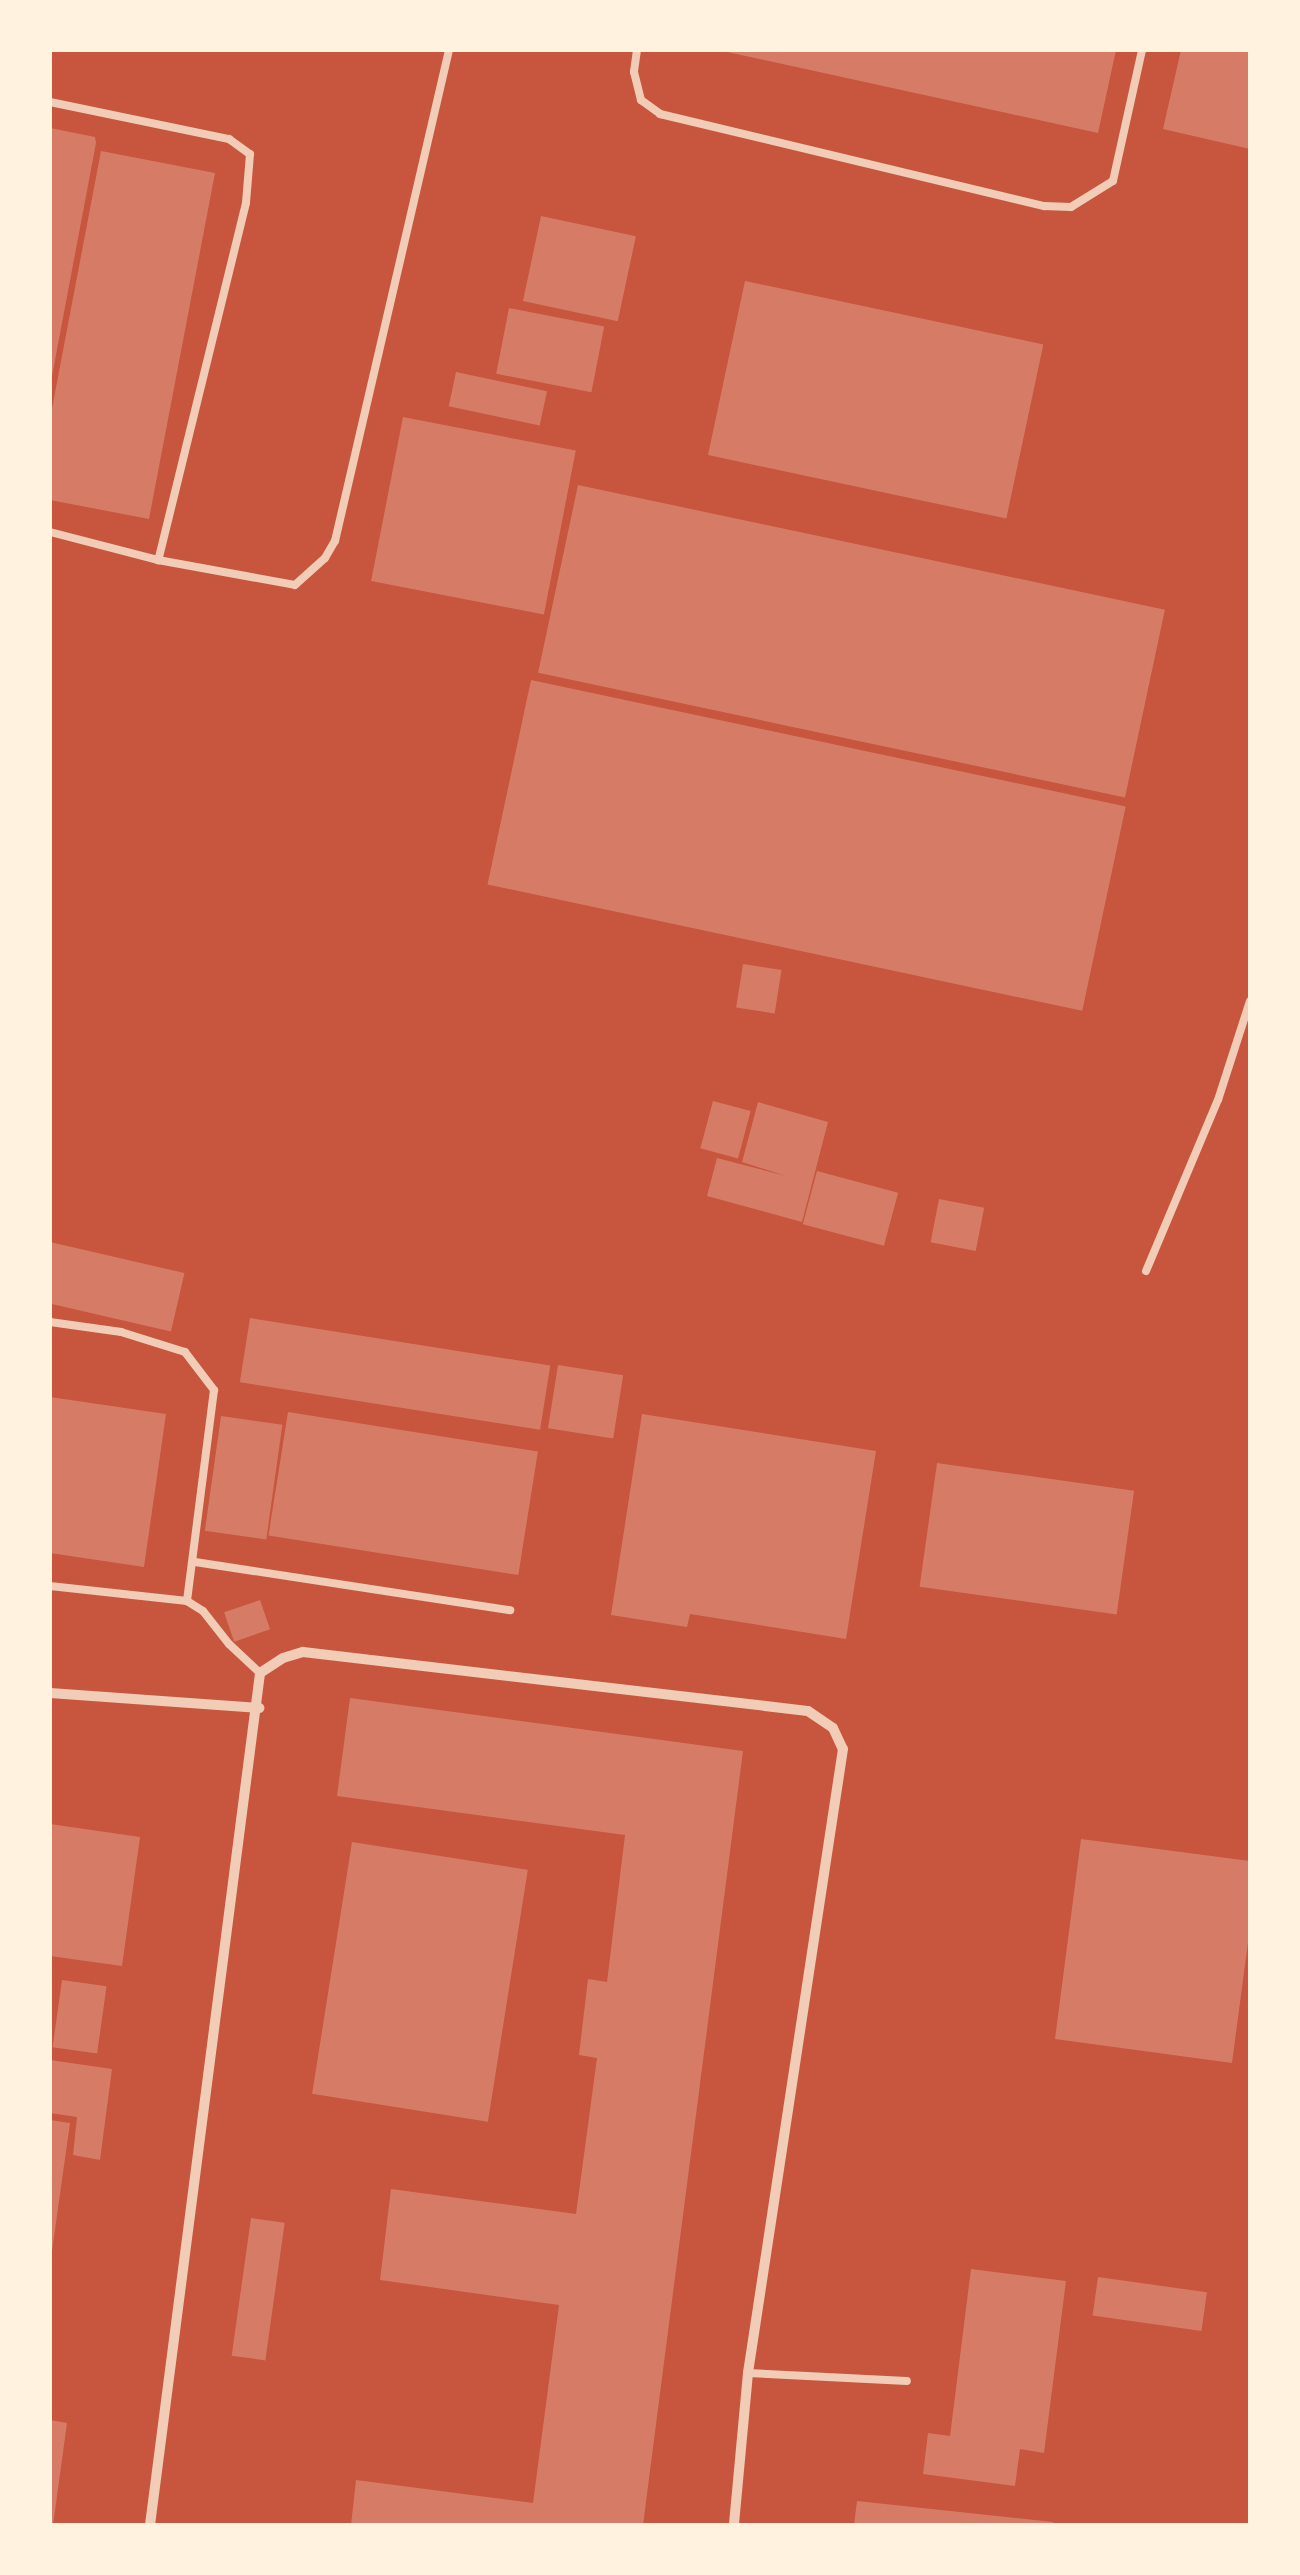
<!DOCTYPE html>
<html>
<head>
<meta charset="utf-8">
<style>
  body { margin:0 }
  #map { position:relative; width:1300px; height:2575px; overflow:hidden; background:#c8553d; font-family:"Roboto Condensed",sans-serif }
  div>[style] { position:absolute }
  .building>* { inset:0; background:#d67c66; transform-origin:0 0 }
  .service>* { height:8px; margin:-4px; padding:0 4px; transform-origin:4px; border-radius:4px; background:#f1ccb7 }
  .minor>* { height:10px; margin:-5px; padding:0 5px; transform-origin:5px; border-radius:5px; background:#f1ccb7 }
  span { translate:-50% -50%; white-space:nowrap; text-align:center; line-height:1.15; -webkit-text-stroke:9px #fff3e0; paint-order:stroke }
  .frame { position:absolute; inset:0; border:52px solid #fff3e0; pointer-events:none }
</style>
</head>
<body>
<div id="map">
  <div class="building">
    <div style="clip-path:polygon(718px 50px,1116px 50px,1098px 133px)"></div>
    <div style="clip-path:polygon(1181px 50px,1250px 50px,1250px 149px,1163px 129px)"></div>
    <div style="clip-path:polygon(50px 128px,95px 137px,96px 143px,52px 376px)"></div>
    <div style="clip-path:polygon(101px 151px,215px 173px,149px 519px,50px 500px,50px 419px)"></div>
    <div style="left:541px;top:216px;width:97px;height:87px;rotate:12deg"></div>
    <div style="left:745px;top:281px;width:305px;height:178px;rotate:12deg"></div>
    <div style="left:509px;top:308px;width:97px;height:67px;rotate:11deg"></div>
    <div style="left:456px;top:372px;width:93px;height:35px;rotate:12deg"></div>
    <div style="left:403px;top:417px;width:176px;height:167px;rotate:11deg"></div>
    <div style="left:578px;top:485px;width:600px;height:192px;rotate:12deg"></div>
    <div style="left:531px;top:680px;width:608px;height:209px;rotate:12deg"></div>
    <div style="left:743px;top:964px;width:39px;height:44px;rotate:9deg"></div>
    <div style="left:713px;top:1101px;width:39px;height:49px;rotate:15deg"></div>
    <div style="clip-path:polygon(758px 1102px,828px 1122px,802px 1222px,707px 1196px,717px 1158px,786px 1176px,742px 1162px)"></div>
    <div style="left:817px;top:1171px;width:84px;height:55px;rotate:15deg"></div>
    <div style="left:939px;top:1199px;width:46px;height:44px;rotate:11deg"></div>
    <div style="left:50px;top:1242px;width:138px;height:60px;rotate:13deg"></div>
    <div style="left:250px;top:1318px;width:304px;height:65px;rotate:9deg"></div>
    <div style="left:558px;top:1365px;width:66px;height:64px;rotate:9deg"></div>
    <div style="clip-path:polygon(50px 1397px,166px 1414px,144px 1567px,50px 1553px)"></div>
    <div style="left:288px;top:1412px;width:253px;height:125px;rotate:9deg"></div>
    <div style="clip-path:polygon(642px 1414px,876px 1451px,846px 1639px,690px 1614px,687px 1627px,611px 1615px)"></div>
    <div style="left:221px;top:1416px;width:62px;height:116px;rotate:8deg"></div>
    <div style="left:937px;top:1463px;width:199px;height:125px;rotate:8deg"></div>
    <div style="left:260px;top:1600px;width:31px;height:38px;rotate:71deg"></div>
    <div style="clip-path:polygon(350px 1698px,743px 1751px,643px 2525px,351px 2525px,356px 2480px,533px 2503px,559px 2305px,380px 2280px,391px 2189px,576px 2214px,597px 2058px,579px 2055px,588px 1979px,607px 1982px,625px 1835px,337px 1796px)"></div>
    <div style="clip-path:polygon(50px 1824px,140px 1837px,122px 1966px,50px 1956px)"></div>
    <div style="clip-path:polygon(1081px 1839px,1250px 1861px,1250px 1927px,1232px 2063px,1055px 2039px)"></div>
    <div style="left:352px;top:1842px;width:178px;height:255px;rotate:9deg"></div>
    <div style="left:62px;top:1980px;width:45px;height:68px;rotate:8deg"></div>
    <div style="clip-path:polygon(50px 2060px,112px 2069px,100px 2160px,73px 2155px,77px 2117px,50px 2113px)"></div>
    <div style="clip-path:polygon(50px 2120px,70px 2123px,52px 2251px,50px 2251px)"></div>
    <div style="left:251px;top:2218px;width:34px;height:139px;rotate:8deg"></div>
    <div style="clip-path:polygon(971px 2269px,1066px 2281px,1044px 2453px,1020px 2449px,1015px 2486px,923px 2474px,928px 2433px,950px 2436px)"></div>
    <div style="left:1098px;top:2277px;width:110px;height:39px;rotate:8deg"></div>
    <div style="clip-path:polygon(50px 2420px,67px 2423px,53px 2525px,50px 2525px)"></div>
    <div style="clip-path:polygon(857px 2501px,1053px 2522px,1053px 2525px,854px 2525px)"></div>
  </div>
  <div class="service">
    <div style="left:637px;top:50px;width:22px;rotate:98deg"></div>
    <div style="left:634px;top:72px;width:29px;rotate:76deg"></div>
    <div style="left:641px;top:100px;width:24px;rotate:36deg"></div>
    <div style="left:660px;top:114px;width:395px;rotate:13.5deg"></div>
    <div style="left:1044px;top:206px;width:27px;rotate:2deg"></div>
    <div style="left:1071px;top:207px;width:49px;rotate:-31.8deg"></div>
    <div style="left:1113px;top:181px;width:134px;rotate:-77.5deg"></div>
    <div style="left:50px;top:102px;width:183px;rotate:11.7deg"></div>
    <div style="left:229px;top:139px;width:26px;rotate:36deg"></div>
    <div style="left:250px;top:154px;width:49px;rotate:94.7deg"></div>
    <div style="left:246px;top:203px;width:368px;rotate:103.8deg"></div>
    <div style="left:50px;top:532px;width:112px;rotate:14.5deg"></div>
    <div style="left:158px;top:560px;width:139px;rotate:10.3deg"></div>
    <div style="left:295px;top:585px;width:40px;rotate:-42deg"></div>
    <div style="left:325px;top:558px;width:20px;rotate:-60deg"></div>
    <div style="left:335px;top:541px;width:504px;rotate:-76.93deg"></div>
    <div style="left:1146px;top:1271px;width:186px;rotate:-67.2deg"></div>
    <div style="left:1218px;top:1100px;width:104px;rotate:-72.1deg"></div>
    <div style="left:50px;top:1322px;width:72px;rotate:8deg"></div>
    <div style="left:121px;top:1332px;width:67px;rotate:17.4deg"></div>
    <div style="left:185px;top:1352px;width:48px;rotate:52.7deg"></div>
    <div style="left:214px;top:1390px;width:213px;rotate:97.3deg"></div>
    <div style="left:195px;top:1562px;width:319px;rotate:8.7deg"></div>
    <div style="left:50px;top:1586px;width:138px;rotate:6.2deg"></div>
    <div style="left:187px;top:1601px;width:19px;rotate:32deg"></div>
    <div style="left:203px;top:1611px;width:42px;rotate:51.8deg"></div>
    <div style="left:229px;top:1644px;width:42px;rotate:43.1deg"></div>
    <div style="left:748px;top:2373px;width:159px;rotate:2.9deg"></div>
  </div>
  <div class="minor">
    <div style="left:50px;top:1693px;width:210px;rotate:4.1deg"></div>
    <div style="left:150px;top:2525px;width:859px;rotate:-82.64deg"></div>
    <div style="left:260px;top:1673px;width:27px;rotate:-33deg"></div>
    <div style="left:283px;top:1658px;width:21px;rotate:-17deg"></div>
    <div style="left:303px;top:1652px;width:508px;rotate:6.66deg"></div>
    <div style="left:808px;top:1711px;width:30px;rotate:34deg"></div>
    <div style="left:833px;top:1728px;width:23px;rotate:65deg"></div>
    <div style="left:843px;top:1749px;width:631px;rotate:98.66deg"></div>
    <div style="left:748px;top:2373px;width:153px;rotate:95.3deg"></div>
  </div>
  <div class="frame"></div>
</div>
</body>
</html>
